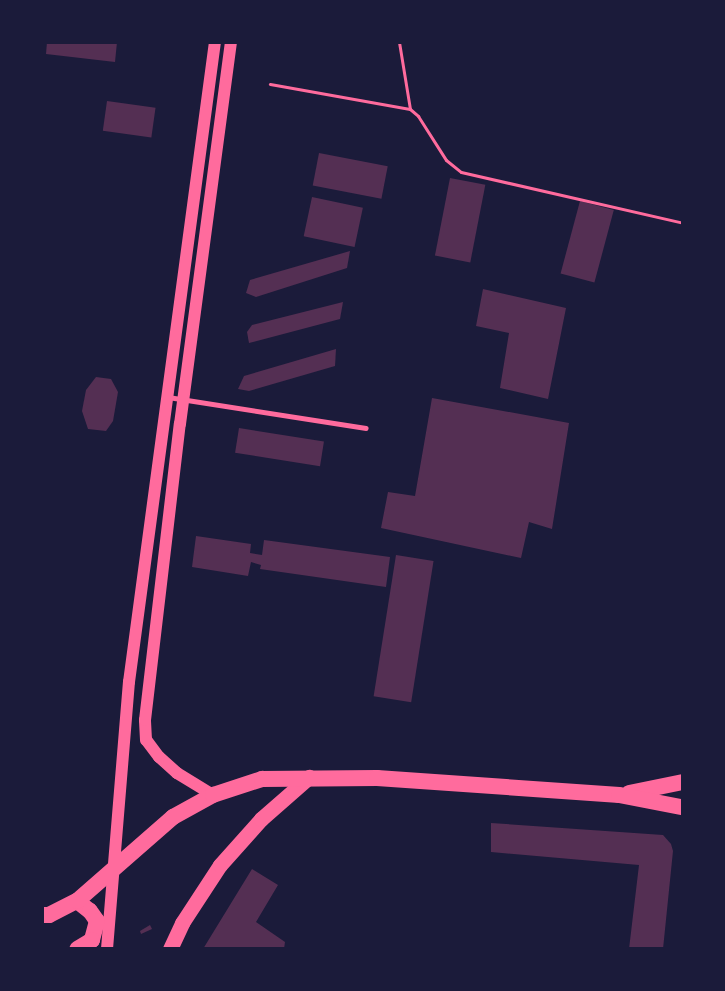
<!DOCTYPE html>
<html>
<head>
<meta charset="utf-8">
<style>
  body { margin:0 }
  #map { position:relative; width:725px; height:991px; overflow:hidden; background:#1b1b3a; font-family:Barlow,sans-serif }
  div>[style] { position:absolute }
  .building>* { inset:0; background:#542f53; transform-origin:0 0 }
  .path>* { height:3px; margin:-1.5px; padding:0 1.5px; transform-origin:1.5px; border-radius:1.5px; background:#ff6b9d }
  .service>* { height:4.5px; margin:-2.25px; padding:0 2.25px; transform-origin:2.25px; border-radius:2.25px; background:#ff6b9d }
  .secondary>* { height:12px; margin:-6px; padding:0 6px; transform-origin:6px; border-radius:6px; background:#ff6b9d }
  .primary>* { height:15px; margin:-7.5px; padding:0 7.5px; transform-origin:7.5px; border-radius:7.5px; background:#ff6b9d }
  .trunk>* { height:16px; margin:-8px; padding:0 8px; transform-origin:8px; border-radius:8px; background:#ff6b9d }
  span { translate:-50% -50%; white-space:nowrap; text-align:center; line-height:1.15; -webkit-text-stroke:4.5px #1b1b3a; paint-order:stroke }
  .frame { position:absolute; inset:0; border:44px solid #1b1b3a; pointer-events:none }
</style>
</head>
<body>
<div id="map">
  <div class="building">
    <div style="clip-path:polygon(47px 42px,117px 42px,115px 62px,46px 54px)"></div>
    <div style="left:107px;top:101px;width:49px;height:30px;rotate:8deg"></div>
    <div style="left:319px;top:153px;width:70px;height:33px;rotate:11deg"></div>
    <div style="left:450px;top:178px;width:36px;height:79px;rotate:11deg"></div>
    <div style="left:312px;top:197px;width:52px;height:40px;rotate:12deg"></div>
    <div style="left:580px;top:201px;width:35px;height:75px;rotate:15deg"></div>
    <div style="clip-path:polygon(350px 251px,347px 268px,256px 297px,246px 293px,250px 280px)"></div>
    <div style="clip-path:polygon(483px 289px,566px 308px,548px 399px,500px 388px,509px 333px,476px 326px)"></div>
    <div style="clip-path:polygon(343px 302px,340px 319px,249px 343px,247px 332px,252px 325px)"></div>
    <div style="clip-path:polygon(336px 349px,335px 366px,249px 391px,238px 389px,244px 376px)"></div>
    <div style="clip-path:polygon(96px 377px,111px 379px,118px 392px,113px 421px,106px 431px,88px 429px,82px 411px,86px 390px)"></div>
    <div style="clip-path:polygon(432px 398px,569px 423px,552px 529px,529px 522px,521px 558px,381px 528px,388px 492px,415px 496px)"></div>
    <div style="left:239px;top:428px;width:86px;height:25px;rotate:9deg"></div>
    <div style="clip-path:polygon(196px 536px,251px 544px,250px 553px,262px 555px,264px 540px,390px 557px,386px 587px,260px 569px,261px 565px,251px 562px,248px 576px,192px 567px)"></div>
    <div style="left:396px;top:555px;width:38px;height:143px;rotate:9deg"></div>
    <div style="clip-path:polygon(491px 823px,663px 835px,671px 844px,673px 851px,663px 949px,629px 949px,639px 865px,491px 852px)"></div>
    <div style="clip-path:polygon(252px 869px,278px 885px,256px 922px,285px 942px,284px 949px,203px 949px)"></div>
    <div style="clip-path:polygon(150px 925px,152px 929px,141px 934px,140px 931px)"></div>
  </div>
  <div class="path">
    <div style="left:399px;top:42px;width:68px;rotate:80.7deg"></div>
    <div style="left:270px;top:84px;width:142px;rotate:10.1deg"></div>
    <div style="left:410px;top:109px;width:11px;rotate:41deg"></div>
    <div style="left:418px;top:116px;width:52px;rotate:57.5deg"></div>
    <div style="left:446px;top:160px;width:19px;rotate:39deg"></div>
    <div style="left:461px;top:172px;width:228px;rotate:12.9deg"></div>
  </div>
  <div class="service">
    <div style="left:168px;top:397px;width:200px;rotate:8.9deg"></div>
  </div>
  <div class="secondary">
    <div style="left:213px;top:795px;width:42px;rotate:-148.6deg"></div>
    <div style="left:177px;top:773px;width:24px;rotate:-138deg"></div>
    <div style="left:159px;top:757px;width:21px;rotate:-127deg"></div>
    <div style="left:146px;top:740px;width:20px;rotate:-93deg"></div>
    <div style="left:145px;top:720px;width:298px;rotate:-83.3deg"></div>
    <div style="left:180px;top:424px;width:385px;rotate:-82.4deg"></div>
    <div style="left:107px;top:949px;width:268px;rotate:-85.3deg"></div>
    <div style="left:129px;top:682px;width:646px;rotate:-82.35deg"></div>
  </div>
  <div class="primary">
    <div style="left:170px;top:949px;width:29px;rotate:-65deg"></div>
    <div style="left:182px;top:923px;width:69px;rotate:-56.8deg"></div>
    <div style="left:220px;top:865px;width:62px;rotate:-48.3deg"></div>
    <div style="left:261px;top:819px;width:64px;rotate:-41.2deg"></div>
  </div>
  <div class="trunk">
    <div style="left:629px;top:793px;width:55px;rotate:-11.5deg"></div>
    <div style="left:77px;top:901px;width:16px;rotate:38deg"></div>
    <div style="left:90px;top:911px;width:12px;rotate:55deg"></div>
    <div style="left:97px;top:921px;width:20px;rotate:105deg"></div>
    <div style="left:92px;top:940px;width:17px;rotate:149deg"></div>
    <div style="left:42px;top:915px;width:7px"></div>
    <div style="left:49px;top:915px;width:31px;rotate:-27deg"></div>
    <div style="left:77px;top:901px;width:128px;rotate:-41.2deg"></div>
    <div style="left:173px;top:817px;width:46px;rotate:-28.8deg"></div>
    <div style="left:213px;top:795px;width:52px;rotate:-18.1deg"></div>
    <div style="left:262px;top:779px;width:115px;rotate:-0.5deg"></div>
    <div style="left:377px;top:778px;width:243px;rotate:4deg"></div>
    <div style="left:619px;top:795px;width:63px;rotate:11deg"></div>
  </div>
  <div class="frame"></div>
</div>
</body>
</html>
